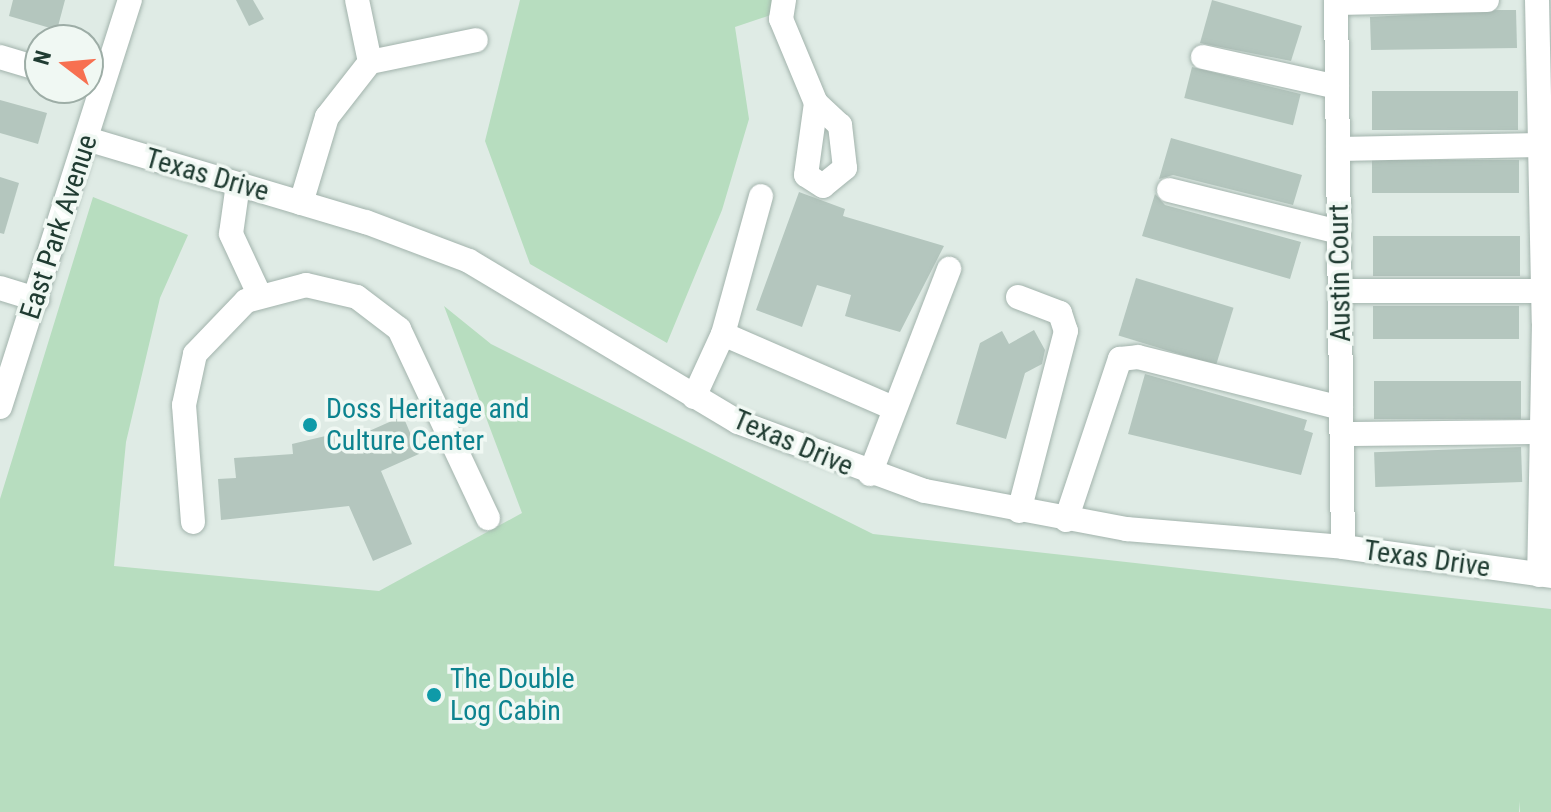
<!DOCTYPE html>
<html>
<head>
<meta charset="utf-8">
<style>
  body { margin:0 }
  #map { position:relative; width:1551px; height:812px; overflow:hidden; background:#dfebe5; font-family:"Roboto Condensed",sans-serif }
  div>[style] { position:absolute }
  .green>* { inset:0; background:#b7ddbf }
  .building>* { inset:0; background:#b4c6be; transform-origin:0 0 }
  .roads { filter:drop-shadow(0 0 2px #a2b3ac) drop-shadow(0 0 2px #a2b3ac) }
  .minor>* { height:24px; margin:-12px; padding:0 12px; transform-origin:12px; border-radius:12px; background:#fff }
  .dots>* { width:22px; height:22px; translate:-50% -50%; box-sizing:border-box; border:4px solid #f0f8f3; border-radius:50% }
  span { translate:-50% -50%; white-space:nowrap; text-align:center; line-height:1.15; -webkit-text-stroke:7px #f0f8f3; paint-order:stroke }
  .street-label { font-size:28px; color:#203c32 }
  .culture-label { font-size:28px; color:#0d838f }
  .left { translate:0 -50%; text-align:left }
  .north { position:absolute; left:24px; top:24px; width:80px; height:80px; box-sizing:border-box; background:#f0f8f3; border:2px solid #9dada6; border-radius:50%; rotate:286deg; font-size:22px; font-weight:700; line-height:32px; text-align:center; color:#203c32 }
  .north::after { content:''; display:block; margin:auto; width:28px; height:36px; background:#f77051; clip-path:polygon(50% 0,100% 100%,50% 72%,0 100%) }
</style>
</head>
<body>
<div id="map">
  <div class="green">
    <div style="clip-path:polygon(520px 0,775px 0,771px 15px,735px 27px,749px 119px,722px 210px,667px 343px,530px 264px,485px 141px)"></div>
    <div style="clip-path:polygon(93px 197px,188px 235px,160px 298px,126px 442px,114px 566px,379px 591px,522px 513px,444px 306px,491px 344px,873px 534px,1551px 609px,1551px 812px,1520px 812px,1519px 801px,1519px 812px,0 812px,0 499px)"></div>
  </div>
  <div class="building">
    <div style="clip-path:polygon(13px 0,65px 0,57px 30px,9px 16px)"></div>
    <div style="clip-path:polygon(236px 0,253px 0,264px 19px,249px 26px)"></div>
    <div style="clip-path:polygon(1212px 0,1302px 26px,1291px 61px,1200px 43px)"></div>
    <div style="clip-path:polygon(1498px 10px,1516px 10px,1517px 48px,1371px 50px,1370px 17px)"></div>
    <div style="left:1192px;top:67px;width:112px;height:32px;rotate:14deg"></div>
    <div style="left:1518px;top:91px;width:39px;height:146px;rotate:90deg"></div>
    <div style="clip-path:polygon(0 100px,47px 113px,38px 144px,0 133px)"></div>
    <div style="clip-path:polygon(1171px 138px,1302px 175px,1293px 205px,1173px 175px,1159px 179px)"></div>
    <div style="left:1519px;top:160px;width:33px;height:147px;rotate:90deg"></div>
    <div style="clip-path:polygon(0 177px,19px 183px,4px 234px,0 233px)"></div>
    <div style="clip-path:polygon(799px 192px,845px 209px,843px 216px,944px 246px,900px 332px,845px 316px,851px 295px,817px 285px,802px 327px,756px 310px)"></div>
    <div style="clip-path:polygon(1155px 194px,1165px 205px,1301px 242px,1290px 279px,1142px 236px)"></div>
    <div style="left:1373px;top:236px;width:147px;height:40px"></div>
    <div style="left:1136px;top:278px;width:102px;height:60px;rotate:17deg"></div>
    <div style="left:1373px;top:306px;width:146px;height:33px"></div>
    <div style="clip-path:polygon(1034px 330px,1045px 350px,1042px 364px,1025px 373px,1006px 439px,956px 424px,980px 343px,1002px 331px,1009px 344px)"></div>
    <div style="clip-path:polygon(1145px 374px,1307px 420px,1304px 430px,1313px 433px,1301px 475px,1128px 434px)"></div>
    <div style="left:1374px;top:381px;width:147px;height:38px"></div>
    <div style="clip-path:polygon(403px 416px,419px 454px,381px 471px,412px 544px,373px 561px,349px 506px,221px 520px,218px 479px,236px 478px,234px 458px,293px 454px,292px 444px,338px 433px,342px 443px)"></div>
    <div style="left:1521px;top:447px;width:35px;height:147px;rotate:88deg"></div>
  </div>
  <div class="roads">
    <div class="minor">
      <div style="left:784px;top:0;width:19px;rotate:99deg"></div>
      <div style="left:781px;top:19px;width:91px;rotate:67.4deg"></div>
      <div style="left:816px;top:103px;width:33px;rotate:43deg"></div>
      <div style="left:840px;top:125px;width:43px;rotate:83.4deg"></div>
      <div style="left:845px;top:168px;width:28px;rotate:141deg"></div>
      <div style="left:823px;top:186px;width:20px;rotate:-147deg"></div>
      <div style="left:806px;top:175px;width:73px;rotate:-82.1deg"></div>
      <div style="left:1336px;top:0;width:547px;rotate:89.27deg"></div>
      <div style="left:1537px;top:0;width:322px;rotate:88.8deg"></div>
      <div style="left:1544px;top:322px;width:253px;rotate:91.1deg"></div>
      <div style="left:1336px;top:3px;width:151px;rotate:-1.1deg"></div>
      <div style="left:0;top:57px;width:42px;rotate:16.7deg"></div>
      <div style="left:1203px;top:57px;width:137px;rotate:12.6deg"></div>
      <div style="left:370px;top:62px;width:108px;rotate:-11.7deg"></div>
      <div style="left:87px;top:139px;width:291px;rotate:16.6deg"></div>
      <div style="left:366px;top:222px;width:110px;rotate:20.7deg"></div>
      <div style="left:469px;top:261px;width:313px;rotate:30.9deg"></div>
      <div style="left:738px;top:422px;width:199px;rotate:20.3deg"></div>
      <div style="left:925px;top:491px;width:205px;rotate:10.7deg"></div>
      <div style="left:1126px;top:529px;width:218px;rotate:4.7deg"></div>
      <div style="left:1343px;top:547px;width:210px;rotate:7.9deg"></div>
      <div style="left:1338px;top:149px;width:203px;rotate:-1.1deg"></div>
      <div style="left:238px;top:184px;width:50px;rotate:98deg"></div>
      <div style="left:231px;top:234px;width:66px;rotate:65deg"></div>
      <div style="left:1169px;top:190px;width:175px;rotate:13.9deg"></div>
      <div style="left:301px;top:203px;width:90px;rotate:-73.2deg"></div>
      <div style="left:327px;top:117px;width:70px;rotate:-52deg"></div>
      <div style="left:370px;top:62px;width:63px;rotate:-101.8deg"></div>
      <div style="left:0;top:288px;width:39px;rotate:17deg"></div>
      <div style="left:1340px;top:291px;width:203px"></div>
      <div style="left:1018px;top:297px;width:45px;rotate:20.9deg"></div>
      <div style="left:1060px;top:313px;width:19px;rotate:72deg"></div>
      <div style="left:1066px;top:331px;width:186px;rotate:104.6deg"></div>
      <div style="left:723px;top:334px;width:183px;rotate:23.5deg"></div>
      <div style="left:694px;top:397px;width:69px;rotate:-65.3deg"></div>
      <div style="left:723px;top:334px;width:143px;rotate:-74.6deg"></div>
      <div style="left:0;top:407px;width:427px;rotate:-72.3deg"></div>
      <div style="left:1342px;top:434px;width:201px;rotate:-0.6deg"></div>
      <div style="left:870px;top:474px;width:220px;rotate:-68.9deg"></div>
      <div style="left:1066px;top:520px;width:170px;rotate:-71.5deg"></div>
      <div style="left:1120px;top:359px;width:18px;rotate:-6deg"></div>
      <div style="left:1138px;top:357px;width:209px;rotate:14.1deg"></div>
      <div style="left:193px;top:522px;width:117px;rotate:-94.4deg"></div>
      <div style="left:184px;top:405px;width:52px;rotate:-77.8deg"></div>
      <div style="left:195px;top:354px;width:74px;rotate:-46.1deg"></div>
      <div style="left:246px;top:301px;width:62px;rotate:-14.9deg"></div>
      <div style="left:306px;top:285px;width:52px;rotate:13.2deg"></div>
      <div style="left:357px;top:297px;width:53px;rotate:37.3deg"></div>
      <div style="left:399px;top:329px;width:209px;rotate:64.8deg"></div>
    </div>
  </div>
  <div class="dots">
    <div style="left:310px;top:425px;background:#0f9aa8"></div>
    <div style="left:434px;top:695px;background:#0f9aa8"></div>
  </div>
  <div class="street-label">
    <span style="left:207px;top:175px;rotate:16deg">Texas Drive</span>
    <span style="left:59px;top:227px;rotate:-72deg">East Park Avenue</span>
    <span style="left:1340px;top:273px;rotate:-91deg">Austin Court</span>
    <span style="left:793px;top:443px;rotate:23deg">Texas Drive</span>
    <span style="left:1427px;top:559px;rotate:8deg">Texas Drive</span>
  </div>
  <div class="culture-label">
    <span class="left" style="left:326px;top:425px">Doss Heritage and<br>Culture Center</span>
    <span class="left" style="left:450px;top:695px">The Double<br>Log Cabin</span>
  </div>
  <div class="north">N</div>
</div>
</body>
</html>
